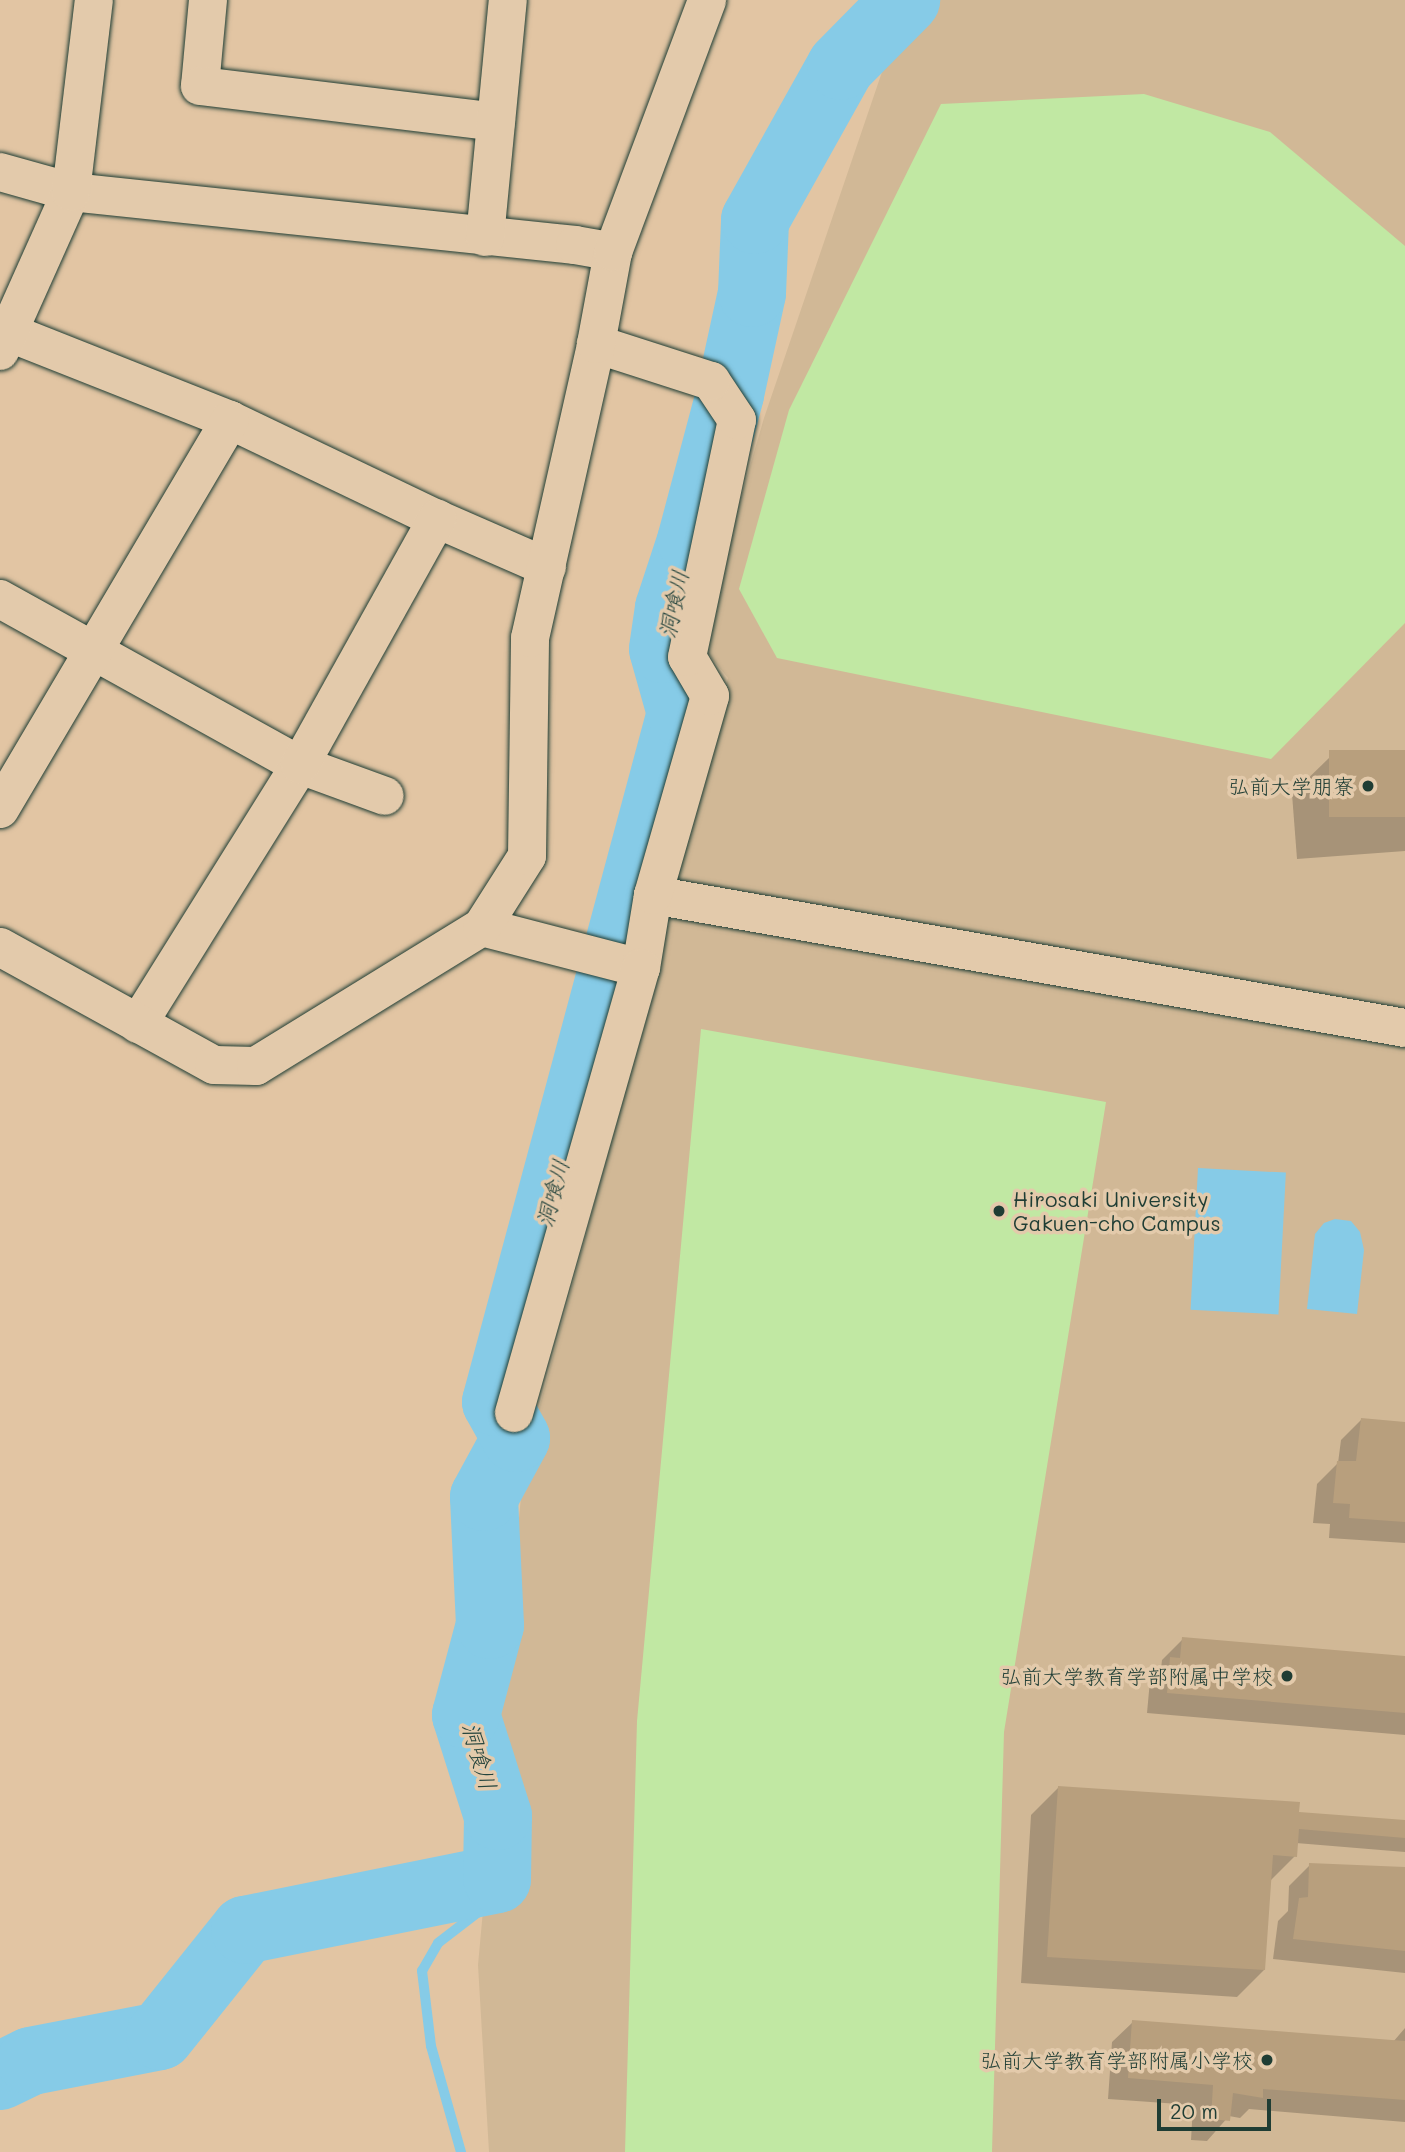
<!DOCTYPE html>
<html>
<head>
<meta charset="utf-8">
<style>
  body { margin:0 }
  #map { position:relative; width:1405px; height:2152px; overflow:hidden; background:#e2c5a3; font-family:Mali,"Klee One",sans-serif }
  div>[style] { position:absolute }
  .built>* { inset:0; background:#d1b896 }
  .green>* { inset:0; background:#c1e8a3 }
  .water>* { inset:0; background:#86cbe7; transform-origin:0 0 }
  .shadow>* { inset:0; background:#0003 }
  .stream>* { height:10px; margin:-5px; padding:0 5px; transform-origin:5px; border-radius:5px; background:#86cbe7 }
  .river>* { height:68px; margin:-34px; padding:0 34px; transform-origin:34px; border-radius:34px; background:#86cbe7 }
  .building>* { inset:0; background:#b89f7d; transform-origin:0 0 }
  .roads { filter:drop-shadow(0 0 2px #1f3d34) drop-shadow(0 0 2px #1f3d34) }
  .minor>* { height:38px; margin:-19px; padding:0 19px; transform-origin:19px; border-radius:19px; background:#e3caab }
  .tertiary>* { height:38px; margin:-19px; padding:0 19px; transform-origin:19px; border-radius:19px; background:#e3caab }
  .dots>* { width:19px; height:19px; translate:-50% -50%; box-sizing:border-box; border:4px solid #e3caab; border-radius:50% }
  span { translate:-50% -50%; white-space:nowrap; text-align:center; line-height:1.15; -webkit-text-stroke:7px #e3caab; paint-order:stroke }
  .poi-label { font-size:21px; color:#1f3d34 }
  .right { translate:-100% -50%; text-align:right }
  .left { translate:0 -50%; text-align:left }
  .water-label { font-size:23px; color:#24443d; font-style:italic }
  .scale { position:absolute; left:1157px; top:2099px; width:114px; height:32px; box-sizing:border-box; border:4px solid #1f3d34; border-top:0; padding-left:9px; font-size:21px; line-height:24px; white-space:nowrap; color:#1f3d34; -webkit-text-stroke:5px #e3caab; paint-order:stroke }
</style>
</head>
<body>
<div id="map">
  <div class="built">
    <div style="clip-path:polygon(924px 0,1405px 0,1405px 2152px,489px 2152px,478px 1965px,524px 1464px,661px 957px,673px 879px,728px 678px,699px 642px,764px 418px,883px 69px)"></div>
  </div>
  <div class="green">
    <div style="clip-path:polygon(1144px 94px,1270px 132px,1405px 246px,1405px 623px,1271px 759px,777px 658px,739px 589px,789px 410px,941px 104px)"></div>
    <div style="clip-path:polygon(701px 1029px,1106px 1102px,1004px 1732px,992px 2152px,625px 2152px,637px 1721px)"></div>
  </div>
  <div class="water">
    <div style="left:1198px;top:1168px;width:88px;height:142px;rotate:3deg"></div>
    <div style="clip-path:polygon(1335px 1219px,1351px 1221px,1360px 1232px,1364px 1250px,1357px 1314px,1307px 1309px,1315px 1234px,1324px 1223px)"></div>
  </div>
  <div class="shadow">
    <div style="clip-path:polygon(1405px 751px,1405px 851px,1297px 859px,1292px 794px,1330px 757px)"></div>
    <div style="clip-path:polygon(1361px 1420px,1405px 1423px,1405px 1543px,1329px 1538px,1330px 1524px,1313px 1523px,1317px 1484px,1338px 1463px,1341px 1440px)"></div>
    <div style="clip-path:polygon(1183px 1639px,1405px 1658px,1405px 1735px,1147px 1713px,1150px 1680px,1161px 1669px,1162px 1660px)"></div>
    <div style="clip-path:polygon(1058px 1788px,1297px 1817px,1405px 1821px,1405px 1852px,1296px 1843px,1295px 1856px,1269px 1882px,1264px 1970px,1237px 1997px,1021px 1983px,1031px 1815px)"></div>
    <div style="clip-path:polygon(1310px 1865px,1405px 1868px,1405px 1973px,1273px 1959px,1278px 1921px,1288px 1911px,1289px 1886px)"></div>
    <div style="clip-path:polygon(1133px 2022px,1393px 2042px,1405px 2028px,1405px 2122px,1249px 2109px,1240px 2118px,1229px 2116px,1207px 2141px,1191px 2140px,1193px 2105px,1108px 2099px,1112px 2042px)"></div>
  </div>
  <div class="stream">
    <div style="left:461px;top:2152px;width:110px;rotate:-105.8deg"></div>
    <div style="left:431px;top:2046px;width:76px;rotate:-96.8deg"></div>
    <div style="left:422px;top:1971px;width:32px;rotate:-60deg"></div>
    <div style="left:438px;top:1943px;width:59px;rotate:-37.5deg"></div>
    <div style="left:485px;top:1907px;width:30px;rotate:-67deg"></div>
  </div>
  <div class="river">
    <div style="left:0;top:2076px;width:34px;rotate:-26deg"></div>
    <div style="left:31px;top:2061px;width:131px;rotate:-11deg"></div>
    <div style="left:160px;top:2036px;width:136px;rotate:-51.3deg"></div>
    <div style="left:245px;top:1930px;width:257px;rotate:-11.4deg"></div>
    <div style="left:497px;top:1879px;width:63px;rotate:-89.1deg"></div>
    <div style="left:498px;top:1816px;width:106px;rotate:-107.6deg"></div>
    <div style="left:466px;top:1715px;width:93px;rotate:-75.1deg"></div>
    <div style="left:490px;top:1625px;width:128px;rotate:-92.7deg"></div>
    <div style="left:484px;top:1497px;width:67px;rotate:-61.5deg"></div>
    <div style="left:516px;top:1438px;width:41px;rotate:-119.1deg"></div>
    <div style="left:496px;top:1402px;width:713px;rotate:-74.97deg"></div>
    <div style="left:681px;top:713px;width:66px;rotate:-105.7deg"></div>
    <div style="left:663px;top:649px;width:41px;rotate:-81.7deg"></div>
    <div style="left:669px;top:608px;width:71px;rotate:-71.8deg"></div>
    <div style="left:691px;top:541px;width:152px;rotate:-75.1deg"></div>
    <div style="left:730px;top:394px;width:103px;rotate:-77.7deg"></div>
    <div style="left:752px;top:293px;width:73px;rotate:-87.6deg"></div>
    <div style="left:755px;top:220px;width:176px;rotate:-60.8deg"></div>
    <div style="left:841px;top:66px;width:93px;rotate:-45.4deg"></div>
  </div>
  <div class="building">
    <div style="left:1405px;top:750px;width:67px;height:76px;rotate:90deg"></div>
    <div style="clip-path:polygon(1361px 1418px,1405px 1422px,1405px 1522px,1349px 1518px,1350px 1504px,1333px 1503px,1337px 1461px,1356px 1461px)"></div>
    <div style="clip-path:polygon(1182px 1637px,1405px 1656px,1405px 1713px,1167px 1693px,1170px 1657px,1180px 1658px)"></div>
    <div style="clip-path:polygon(1058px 1786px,1300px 1802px,1299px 1812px,1405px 1820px,1405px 1838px,1299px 1829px,1297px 1857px,1273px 1855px,1265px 1970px,1047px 1957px)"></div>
    <div style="clip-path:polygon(1309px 1863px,1405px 1867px,1405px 1951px,1293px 1939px,1299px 1898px,1308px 1897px)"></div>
    <div style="clip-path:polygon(1132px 2020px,1405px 2041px,1405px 2100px,1263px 2089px,1263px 2098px,1233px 2093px,1230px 2121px,1211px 2119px,1213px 2085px,1128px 2078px)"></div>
  </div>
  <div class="roads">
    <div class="minor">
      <div style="left:208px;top:0;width:86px;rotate:95.3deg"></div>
      <div style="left:200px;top:86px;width:298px;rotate:6.9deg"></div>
      <div style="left:0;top:172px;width:74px;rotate:15.7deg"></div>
      <div style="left:71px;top:192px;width:507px;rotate:6deg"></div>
      <div style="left:575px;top:245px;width:39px;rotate:10deg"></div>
      <div style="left:485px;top:237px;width:238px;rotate:-84.5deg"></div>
      <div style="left:0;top:329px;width:247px;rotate:21.6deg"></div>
      <div style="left:230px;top:420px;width:229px;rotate:25.6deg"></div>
      <div style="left:437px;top:519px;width:120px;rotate:23.6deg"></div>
      <div style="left:0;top:351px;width:174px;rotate:-65.9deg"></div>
      <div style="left:71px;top:192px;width:193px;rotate:-83.2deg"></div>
      <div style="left:0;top:599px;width:343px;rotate:29deg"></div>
      <div style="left:300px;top:765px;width:90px;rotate:20deg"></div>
      <div style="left:0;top:809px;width:452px;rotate:-59.4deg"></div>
      <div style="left:653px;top:895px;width:764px;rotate:10.03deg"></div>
      <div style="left:482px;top:927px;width:164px;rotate:14.5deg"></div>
      <div style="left:641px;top:968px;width:74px;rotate:-80.7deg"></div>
      <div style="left:653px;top:895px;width:207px;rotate:-74deg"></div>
      <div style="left:710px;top:696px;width:45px;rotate:-120.5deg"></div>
      <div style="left:687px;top:657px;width:242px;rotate:-78.1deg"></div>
      <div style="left:737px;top:420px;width:47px;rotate:-123.7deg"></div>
      <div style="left:711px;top:381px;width:121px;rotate:-162.2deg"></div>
      <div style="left:138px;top:1024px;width:305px;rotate:-58deg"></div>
      <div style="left:300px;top:765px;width:282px;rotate:-60.9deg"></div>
      <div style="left:514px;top:1413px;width:463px;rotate:-74.1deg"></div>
    </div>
    <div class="tertiary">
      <div style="left:0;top:947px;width:244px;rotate:28.9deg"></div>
      <div style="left:214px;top:1065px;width:42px;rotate:1.4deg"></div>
      <div style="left:256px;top:1066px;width:265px;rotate:-31.6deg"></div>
      <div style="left:482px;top:927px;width:84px;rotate:-57.6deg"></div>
      <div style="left:527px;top:856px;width:218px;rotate:-89.2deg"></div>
      <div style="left:530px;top:638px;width:301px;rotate:-77.3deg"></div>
      <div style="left:596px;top:344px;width:94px;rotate:-79.5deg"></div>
      <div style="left:613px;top:252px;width:269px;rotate:-69.5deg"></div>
    </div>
  </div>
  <div class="dots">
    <div style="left:1368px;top:786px;background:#1f3d34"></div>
    <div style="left:999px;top:1211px;background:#1f3d34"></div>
    <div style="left:1287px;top:1676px;background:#1f3d34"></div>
    <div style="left:1267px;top:2060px;background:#1f3d34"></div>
  </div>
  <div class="poi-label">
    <span class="right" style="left:1354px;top:786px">弘前大学朋寮</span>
    <span class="left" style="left:1013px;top:1211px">Hirosaki University<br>Gakuen-cho Campus</span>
    <span class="right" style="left:1273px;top:1676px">弘前大学教育学部附属中学校</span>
    <span class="right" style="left:1253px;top:2060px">弘前大学教育学部附属小学校</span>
  </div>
  <div class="water-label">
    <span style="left:673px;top:604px;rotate:-78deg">洞喰川</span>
    <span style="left:552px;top:1193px;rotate:-75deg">洞喰川</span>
    <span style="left:480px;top:1756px;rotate:74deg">洞喰川</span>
  </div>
  <div class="scale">20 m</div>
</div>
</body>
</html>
